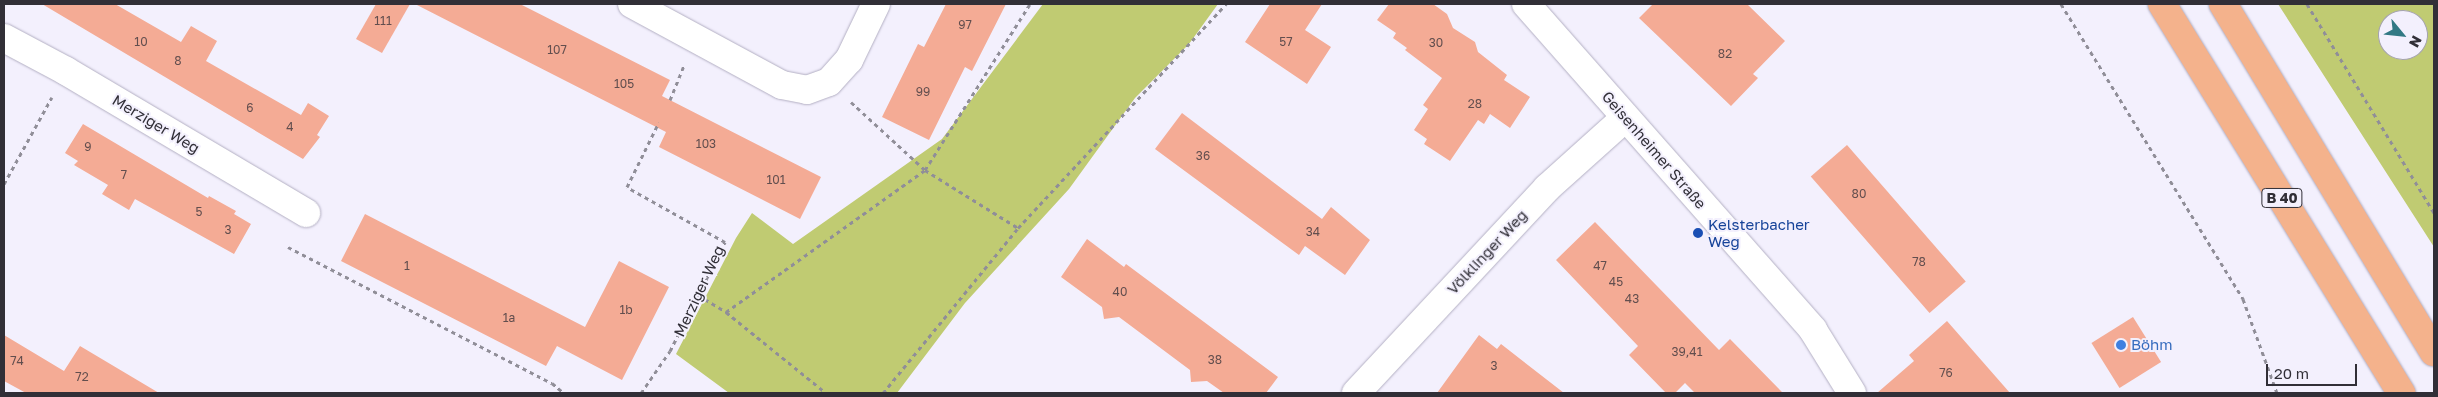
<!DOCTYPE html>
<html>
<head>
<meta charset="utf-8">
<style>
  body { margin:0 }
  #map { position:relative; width:2438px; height:397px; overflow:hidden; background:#f3f0fd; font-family:"Golos Text",sans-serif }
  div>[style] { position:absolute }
  .green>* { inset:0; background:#c0cb72 }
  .building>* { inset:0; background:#f4ab95; transform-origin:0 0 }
  .path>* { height:3px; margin-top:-1.5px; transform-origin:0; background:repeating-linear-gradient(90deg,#908e98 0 4px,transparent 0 8px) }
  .roads { filter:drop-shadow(0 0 1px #b3afc3) drop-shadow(0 0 1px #b3afc3) }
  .minor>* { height:28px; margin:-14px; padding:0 14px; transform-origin:14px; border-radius:14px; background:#fff }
  .trunk>* { height:28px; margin:-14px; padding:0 14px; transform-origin:14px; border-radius:14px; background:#f4b28c }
  .dots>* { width:14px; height:14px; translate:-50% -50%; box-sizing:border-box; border:2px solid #f3f0fd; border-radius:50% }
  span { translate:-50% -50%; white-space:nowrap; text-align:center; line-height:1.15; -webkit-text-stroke:4px #f3f0fd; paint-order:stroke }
  .number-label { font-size:12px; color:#624e4e }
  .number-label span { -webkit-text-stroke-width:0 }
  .shield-label span { padding:1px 4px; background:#f3f0fd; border:1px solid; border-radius:4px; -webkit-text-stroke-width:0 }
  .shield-label { font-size:14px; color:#312f37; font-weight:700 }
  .street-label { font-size:15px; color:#312f37 }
  .transit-label { font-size:15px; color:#164399 }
  .left { translate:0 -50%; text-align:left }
  .shop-label { font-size:15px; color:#366cbe }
  .frame { position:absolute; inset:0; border:5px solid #312f37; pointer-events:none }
  .north { position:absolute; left:2378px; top:10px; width:50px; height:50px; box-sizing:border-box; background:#f3f0fd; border:1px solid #a5a3ae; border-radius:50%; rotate:118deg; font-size:14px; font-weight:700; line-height:20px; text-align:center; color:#312f37 }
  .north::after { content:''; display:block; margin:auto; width:18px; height:22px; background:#327984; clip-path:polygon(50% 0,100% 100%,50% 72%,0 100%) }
  .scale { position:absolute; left:2266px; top:364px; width:91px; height:22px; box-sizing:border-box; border:2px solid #312f37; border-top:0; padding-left:6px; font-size:15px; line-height:18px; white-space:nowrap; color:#312f37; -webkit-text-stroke:4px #f3f0fd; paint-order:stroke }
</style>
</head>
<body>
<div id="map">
  <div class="green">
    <div style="clip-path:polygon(1043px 4px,1218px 4px,1189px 44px,1135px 98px,1069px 189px,965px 303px,897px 393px,729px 393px,676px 354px,736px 238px,752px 213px,793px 244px,942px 139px)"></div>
    <div style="clip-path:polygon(evenodd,2278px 4px,2434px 4px,2434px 247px,2278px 4px,2388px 20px,2418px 20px,2418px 50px,2388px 50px,2388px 20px)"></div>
  </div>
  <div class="building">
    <div style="clip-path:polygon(42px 4px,115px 4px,181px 42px,191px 26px,217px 41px,206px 61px,301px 115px,308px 103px,329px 116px,317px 135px,320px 137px,303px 159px)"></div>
    <div style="clip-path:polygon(376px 4px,410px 4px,382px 53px,356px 39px)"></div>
    <div style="clip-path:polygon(415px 4px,520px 4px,670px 80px,662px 96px,821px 177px,800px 219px,659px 147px,666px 132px)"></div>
    <div style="clip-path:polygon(946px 4px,1006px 4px,972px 71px,965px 67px,929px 140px,882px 117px,918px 44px,924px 47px)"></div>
    <div style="clip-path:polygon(1270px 4px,1322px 4px,1305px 30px,1331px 47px,1307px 84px,1245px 42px)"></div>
    <div style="clip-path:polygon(1389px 4px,1433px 4px,1447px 14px,1453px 28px,1475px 42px,1478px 52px,1507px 75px,1504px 80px,1530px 97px,1510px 128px,1490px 114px,1484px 124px,1478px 120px,1450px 161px,1424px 144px,1427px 139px,1414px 130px,1428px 109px,1423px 105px,1442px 78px,1405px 50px,1407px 48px,1393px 38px,1396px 33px,1377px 20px)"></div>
    <div style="clip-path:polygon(1653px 4px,1747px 4px,1785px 41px,1753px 74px,1758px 78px,1731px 106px,1639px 18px)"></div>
    <div style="clip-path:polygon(1182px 113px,1322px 219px,1331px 207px,1370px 240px,1345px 275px,1305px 246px,1299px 255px,1155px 149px)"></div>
    <div style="clip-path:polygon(83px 124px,208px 198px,209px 196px,236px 211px,234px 214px,251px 224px,234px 254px,135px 199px,129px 210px,102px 194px,108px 185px,74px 165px,78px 161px,65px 153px)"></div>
    <div style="left:1847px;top:145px;width:181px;height:48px;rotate:49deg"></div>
    <div style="clip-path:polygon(365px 214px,585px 327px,619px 261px,669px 287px,622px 380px,557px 346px,546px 366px,341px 261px)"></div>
    <div style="clip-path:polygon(1595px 222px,1719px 350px,1730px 339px,1783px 393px,1695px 393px,1685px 383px,1675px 393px,1666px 393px,1629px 355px,1638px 346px,1556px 260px)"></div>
    <div style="clip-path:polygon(1087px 239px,1124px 267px,1126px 264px,1278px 377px,1266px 393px,1224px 393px,1207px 381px,1191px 382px,1190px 370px,1119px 317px,1104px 319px,1102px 307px,1061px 277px)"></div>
    <div style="left:2133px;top:317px;width:53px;height:49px;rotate:58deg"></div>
    <div style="clip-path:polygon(1947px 321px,2010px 393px,1877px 393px,1914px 361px,1909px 355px)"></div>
    <div style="clip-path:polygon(4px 335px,64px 371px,80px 346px,159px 393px,26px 393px,4px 381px)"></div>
    <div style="clip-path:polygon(1479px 335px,1497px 349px,1501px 344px,1564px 393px,1437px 393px)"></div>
  </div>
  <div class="path">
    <div style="left:2061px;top:4px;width:347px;rotate:58.3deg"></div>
    <div style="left:2243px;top:299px;width:100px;rotate:70.1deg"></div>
    <div style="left:2307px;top:4px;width:245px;rotate:58.7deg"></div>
    <div style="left:670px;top:100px;width:38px;rotate:-68deg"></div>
    <div style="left:851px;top:102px;width:100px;rotate:42.6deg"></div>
    <div style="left:925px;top:170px;width:196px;rotate:-57.7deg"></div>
    <div style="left:4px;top:184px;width:99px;rotate:-61.1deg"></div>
    <div style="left:288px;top:247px;width:297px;rotate:27.3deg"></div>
    <div style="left:552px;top:383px;width:16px;rotate:40deg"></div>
    <div style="left:698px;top:295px;width:33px;rotate:31deg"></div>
    <div style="left:726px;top:312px;width:129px;rotate:39deg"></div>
    <div style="left:726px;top:312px;width:244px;rotate:-35.5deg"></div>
    <div style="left:925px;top:170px;width:110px;rotate:31.9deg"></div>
    <div style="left:641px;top:393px;width:51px;rotate:-55.4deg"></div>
    <div style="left:670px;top:351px;width:122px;rotate:-63.2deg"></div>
    <div style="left:725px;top:242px;width:112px;rotate:-150.7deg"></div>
    <div style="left:627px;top:187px;width:72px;rotate:-63.8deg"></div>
    <div style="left:883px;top:393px;width:213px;rotate:-50.7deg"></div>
    <div style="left:1018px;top:228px;width:306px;rotate:-47.1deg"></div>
  </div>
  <div class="roads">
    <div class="minor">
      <div style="left:632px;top:4px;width:170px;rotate:28.4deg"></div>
      <div style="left:782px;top:85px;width:25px;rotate:11deg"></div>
      <div style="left:807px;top:90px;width:23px;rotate:-20deg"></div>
      <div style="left:829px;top:82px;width:30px;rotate:-48deg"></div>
      <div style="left:849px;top:60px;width:62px;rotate:-64.3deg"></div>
      <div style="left:1526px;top:4px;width:434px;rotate:48.6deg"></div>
      <div style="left:1813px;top:330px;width:74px;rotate:58.2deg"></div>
      <div style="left:4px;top:38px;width:70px;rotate:28deg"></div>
      <div style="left:66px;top:71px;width:279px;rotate:30.6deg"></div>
      <div style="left:1356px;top:393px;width:280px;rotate:-47deg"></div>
      <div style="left:1547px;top:188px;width:105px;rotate:-41.9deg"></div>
    </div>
    <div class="trunk">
      <div style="left:2162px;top:4px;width:457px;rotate:58.4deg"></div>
      <div style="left:2223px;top:4px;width:407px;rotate:58.8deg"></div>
    </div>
  </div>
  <div class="dots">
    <div style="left:1698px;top:233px;background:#1a4fb4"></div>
    <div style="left:2121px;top:345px;background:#3f7fe0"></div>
  </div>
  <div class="number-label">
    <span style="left:383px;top:21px">111</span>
    <span style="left:965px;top:25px">97</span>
    <span style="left:141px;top:42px">10</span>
    <span style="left:1286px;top:42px">57</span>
    <span style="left:1436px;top:43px">30</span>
    <span style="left:557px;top:50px">107</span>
    <span style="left:1725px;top:54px">82</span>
    <span style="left:178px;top:61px">8</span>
    <span style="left:624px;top:84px">105</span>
    <span style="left:923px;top:92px">99</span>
    <span style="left:1475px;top:104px">28</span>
    <span style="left:250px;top:108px">6</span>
    <span style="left:290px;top:127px">4</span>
    <span style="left:706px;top:144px">103</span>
    <span style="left:88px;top:147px">9</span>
    <span style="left:1203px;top:156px">36</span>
    <span style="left:124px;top:175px">7</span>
    <span style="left:776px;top:180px">101</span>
    <span style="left:1859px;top:194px">80</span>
    <span style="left:199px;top:212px">5</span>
    <span style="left:228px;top:230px">3</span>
    <span style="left:1313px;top:232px">34</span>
    <span style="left:1919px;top:262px">78</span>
    <span style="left:407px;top:266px">1</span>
    <span style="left:1600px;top:266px">47</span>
    <span style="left:1616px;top:282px">45</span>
    <span style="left:1120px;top:292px">40</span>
    <span style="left:1632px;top:299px">43</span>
    <span style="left:626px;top:310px">1b</span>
    <span style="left:509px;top:318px">1a</span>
    <span style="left:1687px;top:352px">39,41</span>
    <span style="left:1215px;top:360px">38</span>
    <span style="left:17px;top:361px">74</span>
    <span style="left:1494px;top:366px">3</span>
    <span style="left:1946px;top:373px">76</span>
    <span style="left:82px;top:377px">72</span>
  </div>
  <div class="shield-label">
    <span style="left:2282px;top:198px">B 40</span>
  </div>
  <div class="street-label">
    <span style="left:156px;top:124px;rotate:31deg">Merziger Weg</span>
    <span style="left:1654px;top:150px;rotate:49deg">Geisenheimer Straße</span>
    <span style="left:1487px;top:252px;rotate:-47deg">Völklinger Weg</span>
    <span style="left:699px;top:291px;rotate:-65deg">Merziger Weg</span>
  </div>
  <div class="transit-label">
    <span class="left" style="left:1708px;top:233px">Kelsterbacher<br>Weg</span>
  </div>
  <div class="shop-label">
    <span class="left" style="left:2131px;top:345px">Böhm</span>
  </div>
  <div class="frame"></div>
  <div class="north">N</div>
  <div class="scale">20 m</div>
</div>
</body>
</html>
